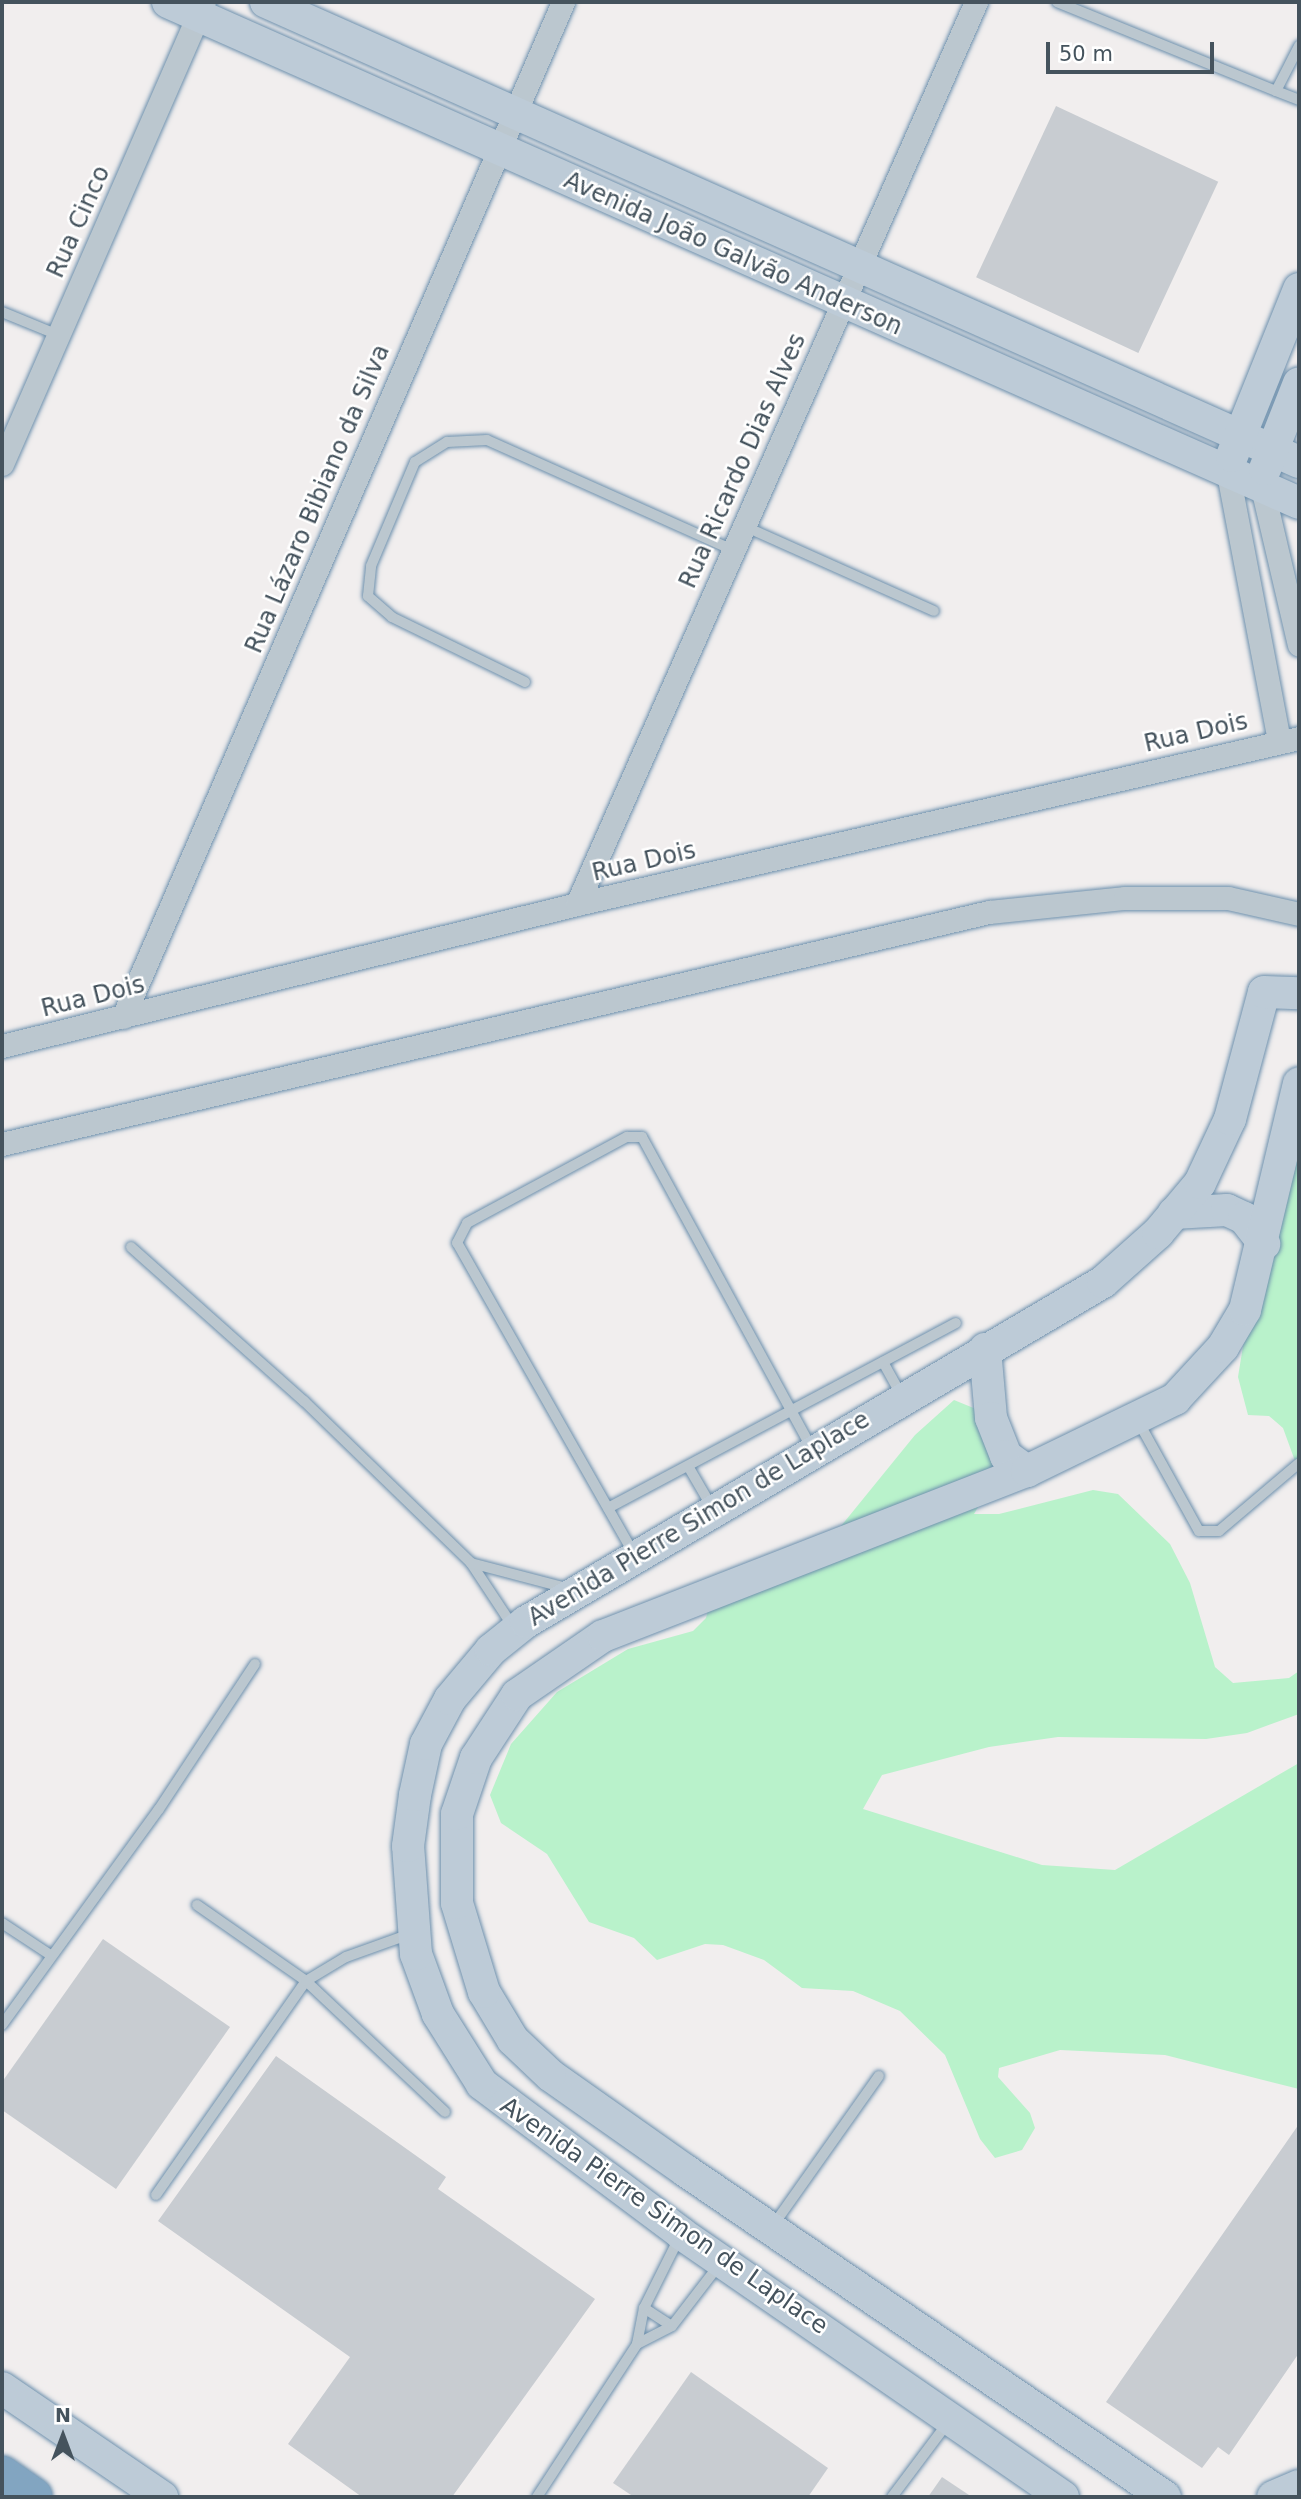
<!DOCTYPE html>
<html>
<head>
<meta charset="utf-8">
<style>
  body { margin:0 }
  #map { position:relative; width:1301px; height:2499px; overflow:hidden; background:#f1eeee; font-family:"DejaVu Sans",sans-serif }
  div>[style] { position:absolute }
  .green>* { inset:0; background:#b9f2cb }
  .building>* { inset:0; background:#c8ccd1; transform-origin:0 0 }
  .roads { filter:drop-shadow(0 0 2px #6d90ad) drop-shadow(0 0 2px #6d90ad) }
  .lane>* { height:10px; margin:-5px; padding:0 5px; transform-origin:5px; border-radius:5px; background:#bbc7cf }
  .street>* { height:23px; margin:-11.5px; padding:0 11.5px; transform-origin:11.5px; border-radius:11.5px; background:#bbc7cf }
  .secondary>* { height:32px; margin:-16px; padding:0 16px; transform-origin:16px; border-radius:16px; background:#bdcbd7 }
  .highway>* { height:38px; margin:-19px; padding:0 19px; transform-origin:19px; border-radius:19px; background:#82a5c1 }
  span { translate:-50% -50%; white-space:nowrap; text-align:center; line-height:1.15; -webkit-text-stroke:5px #fff; paint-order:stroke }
  .street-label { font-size:24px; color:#45535d }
  .frame { position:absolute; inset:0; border:4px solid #45535d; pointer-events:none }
  .north { position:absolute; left:28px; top:2401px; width:70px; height:70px; -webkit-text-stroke:5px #fff; paint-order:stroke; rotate:0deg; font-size:19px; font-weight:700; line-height:28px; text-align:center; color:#45535d }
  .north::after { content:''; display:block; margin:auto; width:24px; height:32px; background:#45535d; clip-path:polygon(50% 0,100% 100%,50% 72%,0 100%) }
  .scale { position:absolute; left:1046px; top:42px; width:168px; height:32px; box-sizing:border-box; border:4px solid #45535d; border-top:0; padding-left:9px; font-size:21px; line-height:24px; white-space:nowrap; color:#45535d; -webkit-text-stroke:5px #fff; paint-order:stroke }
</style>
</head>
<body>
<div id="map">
  <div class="green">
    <div style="clip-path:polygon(1299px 1072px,1299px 1472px,1283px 1428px,1269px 1416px,1248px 1415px,1238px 1377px,1258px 1254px)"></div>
    <div style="clip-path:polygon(954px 1400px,976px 1409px,997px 1449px,991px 1485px,974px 1514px,999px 1514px,1093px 1490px,1118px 1494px,1170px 1544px,1190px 1583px,1215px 1667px,1233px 1683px,1289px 1678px,1299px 1671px,1299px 1714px,1247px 1733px,1206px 1739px,1058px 1737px,989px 1747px,882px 1775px,863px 1809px,1042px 1865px,1115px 1870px,1299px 1763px,1299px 2089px,1165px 2055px,1060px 2050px,999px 2068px,998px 2077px,1030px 2113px,1035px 2128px,1022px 2150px,995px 2158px,980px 2139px,945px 2055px,900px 2011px,853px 1991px,802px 1988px,764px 1960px,723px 1945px,705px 1944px,657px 1960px,634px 1938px,589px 1922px,547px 1854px,501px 1823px,490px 1795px,511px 1744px,557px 1692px,628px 1649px,693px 1631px,706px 1618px,711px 1597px,837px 1531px,915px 1435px)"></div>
  </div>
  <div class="building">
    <div style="left:1056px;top:106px;width:179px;height:189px;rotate:25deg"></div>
    <div style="clip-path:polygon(103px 1939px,230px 2027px,116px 2189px,2px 2110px,2px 2082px)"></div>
    <div style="clip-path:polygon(276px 2056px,446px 2177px,438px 2189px,595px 2299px,452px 2497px,362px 2497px,288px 2444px,350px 2357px,158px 2221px)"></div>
    <div style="clip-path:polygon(1299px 2124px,1299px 2353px,1229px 2455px,1218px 2447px,1202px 2468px,1106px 2402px)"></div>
    <div style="clip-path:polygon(691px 2372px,828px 2468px,808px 2497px,634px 2497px,613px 2483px)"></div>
    <div style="clip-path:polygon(942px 2477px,972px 2497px,928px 2497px)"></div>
  </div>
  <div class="roads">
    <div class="lane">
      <div style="left:1057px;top:2px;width:236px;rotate:22.1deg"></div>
      <div style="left:1276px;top:91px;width:51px;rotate:-62.9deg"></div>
      <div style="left:1276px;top:91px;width:25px;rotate:21deg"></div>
      <div style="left:2px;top:312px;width:61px;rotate:22.3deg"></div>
      <div style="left:744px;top:526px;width:208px;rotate:24.1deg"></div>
      <div style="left:525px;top:682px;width:148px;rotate:-154deg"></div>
      <div style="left:392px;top:617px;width:32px;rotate:-139deg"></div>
      <div style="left:368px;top:596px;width:30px;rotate:-84deg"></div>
      <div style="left:371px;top:566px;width:113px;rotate:-67.1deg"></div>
      <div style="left:415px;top:462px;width:38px;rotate:-32deg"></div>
      <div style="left:447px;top:442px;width:40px;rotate:-2.9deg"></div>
      <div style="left:487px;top:440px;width:269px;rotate:24.1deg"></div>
      <div style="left:131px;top:1247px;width:232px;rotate:41.7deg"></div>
      <div style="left:304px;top:1401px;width:233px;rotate:44.1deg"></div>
      <div style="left:471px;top:1563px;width:78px;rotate:56.5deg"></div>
      <div style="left:883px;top:1362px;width:39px;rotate:61deg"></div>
      <div style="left:1138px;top:1421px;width:126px;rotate:61deg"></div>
      <div style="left:1199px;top:1531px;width:20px"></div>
      <div style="left:1219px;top:1531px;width:104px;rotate:-40.3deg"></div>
      <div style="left:688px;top:1466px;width:50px;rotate:59.8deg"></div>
      <div style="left:608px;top:1508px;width:394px;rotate:-28deg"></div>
      <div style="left:634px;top:1554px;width:358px;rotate:-119.6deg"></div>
      <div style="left:457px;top:1243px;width:22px;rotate:-63deg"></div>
      <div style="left:467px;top:1223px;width:182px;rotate:-28.3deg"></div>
      <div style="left:627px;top:1137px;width:15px"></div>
      <div style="left:642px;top:1137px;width:357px;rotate:61.4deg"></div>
      <div style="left:471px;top:1563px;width:102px;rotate:14.7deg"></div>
      <div style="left:197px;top:1905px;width:133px;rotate:34.9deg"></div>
      <div style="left:306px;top:1981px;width:191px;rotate:43.3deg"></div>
      <div style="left:2px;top:1923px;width:56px;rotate:33.4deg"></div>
      <div style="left:2px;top:2025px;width:267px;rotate:-54deg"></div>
      <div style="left:159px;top:1809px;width:174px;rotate:-56.5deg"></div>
      <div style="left:156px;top:2195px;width:261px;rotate:-55deg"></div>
      <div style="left:306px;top:1981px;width:47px;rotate:-31deg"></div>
      <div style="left:346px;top:1957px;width:68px;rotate:-19.8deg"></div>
      <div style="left:772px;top:2227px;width:185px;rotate:-54.7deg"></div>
      <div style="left:644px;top:2308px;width:33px;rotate:33deg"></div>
      <div style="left:637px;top:2344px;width:39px;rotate:-27deg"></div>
      <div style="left:672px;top:2326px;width:77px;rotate:-52.4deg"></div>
      <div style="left:537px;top:2497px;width:183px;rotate:-56.8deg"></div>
      <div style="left:637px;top:2344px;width:37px;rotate:-79deg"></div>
      <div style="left:644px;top:2308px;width:80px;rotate:-63.4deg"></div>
      <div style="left:892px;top:2497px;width:95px;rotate:-53.1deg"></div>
    </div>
    <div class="street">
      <div style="left:2px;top:464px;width:504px;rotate:-66.38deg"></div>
      <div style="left:1227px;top:468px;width:277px;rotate:79.2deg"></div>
      <div style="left:1261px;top:483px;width:166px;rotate:76.8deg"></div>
      <div style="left:577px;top:904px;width:986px;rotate:-66.14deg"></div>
      <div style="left:123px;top:1017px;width:1106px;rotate:-66.56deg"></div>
      <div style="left:2px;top:1046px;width:592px;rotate:-13.87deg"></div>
      <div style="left:577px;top:904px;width:741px;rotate:-12.95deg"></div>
      <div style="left:2px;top:1144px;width:1014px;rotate:-13.23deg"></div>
      <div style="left:989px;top:912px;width:137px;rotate:-5.9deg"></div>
      <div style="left:1125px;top:898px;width:103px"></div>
      <div style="left:1228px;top:898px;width:73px;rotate:12.7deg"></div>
    </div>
    <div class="secondary">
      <div style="left:168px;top:2px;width:1237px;rotate:23.89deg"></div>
      <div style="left:266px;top:2px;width:1131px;rotate:24deg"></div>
      <div style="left:1232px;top:456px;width:180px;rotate:-68.1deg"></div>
      <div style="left:1265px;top:469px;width:92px;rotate:-68.4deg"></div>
      <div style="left:1174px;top:1213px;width:53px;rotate:-3.2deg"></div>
      <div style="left:1227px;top:1210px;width:19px;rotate:25deg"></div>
      <div style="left:1244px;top:1218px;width:33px;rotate:52deg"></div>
      <div style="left:985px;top:1349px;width:69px;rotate:85deg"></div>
      <div style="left:991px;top:1418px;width:41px;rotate:68.5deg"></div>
      <div style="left:1006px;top:1456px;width:26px;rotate:36deg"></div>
      <div style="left:2px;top:2388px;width:194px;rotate:34.3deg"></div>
      <div style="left:1063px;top:2497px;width:464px;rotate:-145.4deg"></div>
      <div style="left:681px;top:2233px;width:249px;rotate:-143.2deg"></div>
      <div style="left:482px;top:2084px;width:83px;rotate:-122.2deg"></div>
      <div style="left:438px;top:2014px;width:64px;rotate:-110.1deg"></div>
      <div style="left:416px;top:1954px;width:108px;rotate:-94.2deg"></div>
      <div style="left:408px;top:1846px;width:51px;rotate:-82.2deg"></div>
      <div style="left:415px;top:1795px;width:52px;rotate:-77.8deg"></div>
      <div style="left:426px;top:1744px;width:51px;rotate:-61.9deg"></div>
      <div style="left:450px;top:1699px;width:64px;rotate:-50.1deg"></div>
      <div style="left:491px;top:1650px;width:45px;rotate:-38.7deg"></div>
      <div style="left:526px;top:1622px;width:670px;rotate:-30.51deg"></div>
      <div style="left:1103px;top:1282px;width:74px;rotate:-41.7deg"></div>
      <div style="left:1158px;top:1233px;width:65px;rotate:-50deg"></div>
      <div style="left:1200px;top:1183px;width:71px;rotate:-64.9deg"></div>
      <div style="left:1230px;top:1119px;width:131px;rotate:-75deg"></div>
      <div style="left:1264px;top:992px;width:35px;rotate:2deg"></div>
      <div style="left:1165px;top:2497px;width:579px;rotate:-145.76deg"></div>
      <div style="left:686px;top:2171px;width:166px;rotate:-144.8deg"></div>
      <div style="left:550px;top:2075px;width:51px;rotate:-136.6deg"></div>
      <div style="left:513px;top:2040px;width:56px;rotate:-121.1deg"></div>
      <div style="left:484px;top:1992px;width:93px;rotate:-106.9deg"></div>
      <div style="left:457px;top:1903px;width:89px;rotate:-90deg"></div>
      <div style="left:457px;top:1814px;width:59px;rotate:-71.3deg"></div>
      <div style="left:476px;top:1758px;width:75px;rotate:-56.9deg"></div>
      <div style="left:517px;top:1695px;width:104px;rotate:-34.5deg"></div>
      <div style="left:603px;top:1636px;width:455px;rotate:-21.3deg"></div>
      <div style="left:1027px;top:1471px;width:165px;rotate:-25.9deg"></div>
      <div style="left:1175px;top:1399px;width:71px;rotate:-47.3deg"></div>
      <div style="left:1223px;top:1347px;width:43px;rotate:-59.3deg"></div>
      <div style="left:1245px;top:1310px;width:233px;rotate:-76.6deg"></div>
      <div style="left:1273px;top:2497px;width:28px;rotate:-23deg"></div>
    </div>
    <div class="highway">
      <div style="left:2px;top:2475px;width:38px;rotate:35deg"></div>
    </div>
  </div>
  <div class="street-label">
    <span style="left:79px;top:222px;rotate:-66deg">Rua Cinco</span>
    <span style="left:733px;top:254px;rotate:24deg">Avenida João Galvão Anderson</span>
    <span style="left:743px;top:461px;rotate:-66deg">Rua Ricardo Dias Alves</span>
    <span style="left:318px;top:499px;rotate:-67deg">Rua Lázaro Bibiano da Silva</span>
    <span style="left:1196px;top:733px;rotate:-13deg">Rua Dois</span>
    <span style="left:644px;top:862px;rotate:-13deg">Rua Dois</span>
    <span style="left:93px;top:997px;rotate:-14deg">Rua Dois</span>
    <span style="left:699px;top:1519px;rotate:-31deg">Avenida Pierre Simon de Laplace</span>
    <span style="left:664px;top:2216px;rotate:35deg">Avenida Pierre Simon de Laplace</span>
  </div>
  <div class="frame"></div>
  <div class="north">N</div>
  <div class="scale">50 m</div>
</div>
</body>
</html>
